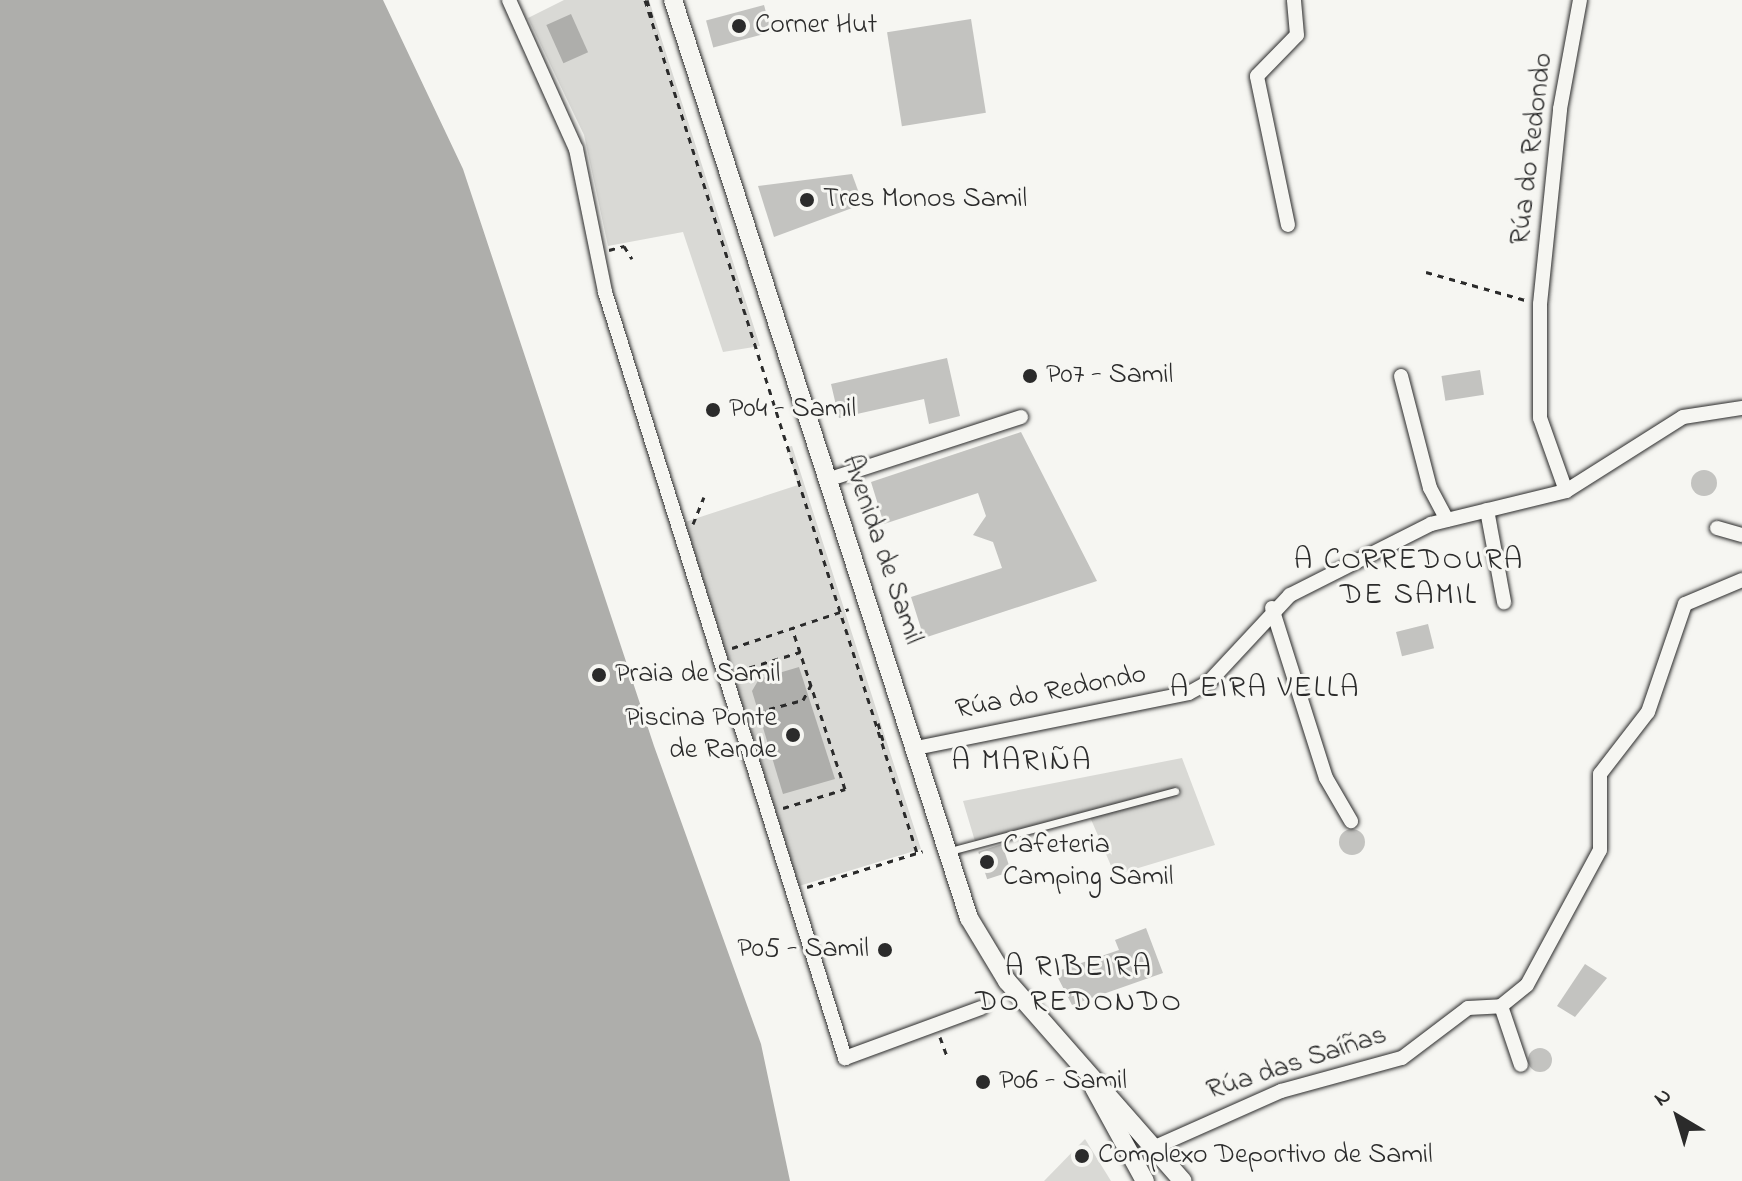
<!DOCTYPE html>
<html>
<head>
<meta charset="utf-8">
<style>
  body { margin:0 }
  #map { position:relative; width:1742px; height:1181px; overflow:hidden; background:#f6f6f2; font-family:"Indie Flower",sans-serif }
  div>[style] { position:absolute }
  .green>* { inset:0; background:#d9d9d5 }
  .water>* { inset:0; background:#aeaeab; transform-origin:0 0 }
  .building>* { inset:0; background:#c3c3c0; transform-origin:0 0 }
  .round { border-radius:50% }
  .path>* { height:3px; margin-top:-1.5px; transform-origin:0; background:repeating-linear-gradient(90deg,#2b2b2b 0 6px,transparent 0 12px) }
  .roads { filter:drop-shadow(0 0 2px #2b2b2b) drop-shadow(0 0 2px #2b2b2b) }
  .lane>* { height:7px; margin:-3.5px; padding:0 3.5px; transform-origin:3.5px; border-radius:3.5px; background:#f6f6f2 }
  .street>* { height:14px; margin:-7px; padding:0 7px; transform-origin:7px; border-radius:7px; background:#f6f6f2 }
  .secondary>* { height:18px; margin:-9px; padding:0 9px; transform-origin:9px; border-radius:9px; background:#f6f6f2 }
  .dots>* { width:22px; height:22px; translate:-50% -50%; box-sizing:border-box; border:4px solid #f6f6f2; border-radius:50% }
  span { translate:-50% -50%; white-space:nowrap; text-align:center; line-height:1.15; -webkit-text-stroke:6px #f6f6f2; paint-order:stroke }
  .poi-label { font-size:28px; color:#2b2b2b }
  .left { translate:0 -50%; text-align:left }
  .right { translate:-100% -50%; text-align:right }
  .street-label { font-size:28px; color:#2b2b2b }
  .neighbourhood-label { font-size:30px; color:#2b2b2b; letter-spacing:2px }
  .north { position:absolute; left:1638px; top:1077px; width:80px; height:80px; -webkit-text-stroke:6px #f6f6f2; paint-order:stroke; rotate:322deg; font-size:22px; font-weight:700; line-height:32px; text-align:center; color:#2b2b2b }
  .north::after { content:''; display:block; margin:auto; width:28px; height:36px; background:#2b2b2b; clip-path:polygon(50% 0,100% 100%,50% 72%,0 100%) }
</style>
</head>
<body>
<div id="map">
  <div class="green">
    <div style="clip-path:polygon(564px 0,649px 0,760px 346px,723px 352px,683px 232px,608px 246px,584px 135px,528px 18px)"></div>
    <div style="clip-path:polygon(792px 446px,921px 849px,799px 886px,685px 522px,798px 485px,787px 447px)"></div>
    <div style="clip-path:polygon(1182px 758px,1215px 845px,1115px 875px,1090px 817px,977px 848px,963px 801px)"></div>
    <div style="clip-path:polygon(1085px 1139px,1111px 1181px,1044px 1181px)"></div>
  </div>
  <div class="water">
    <div style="clip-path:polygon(0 0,383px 0,463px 169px,654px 746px,761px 1044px,790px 1181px,0 1181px)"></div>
    <div style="left:571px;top:14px;width:42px;height:27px;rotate:66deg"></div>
    <div style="clip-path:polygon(799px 667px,835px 779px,783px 794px,752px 691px,759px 679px)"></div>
  </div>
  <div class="building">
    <div style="left:764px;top:5px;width:28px;height:60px;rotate:75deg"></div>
    <div style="left:971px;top:19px;width:95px;height:85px;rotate:81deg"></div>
    <div style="clip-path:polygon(852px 174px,863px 204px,774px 237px,758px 186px)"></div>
    <div style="clip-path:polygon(947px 358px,960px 416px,929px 424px,924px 399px,839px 418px,831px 384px)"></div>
    <div style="left:1480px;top:370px;width:25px;height:39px;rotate:81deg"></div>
    <div style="clip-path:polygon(1021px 432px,1097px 581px,924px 638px,911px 597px,1002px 568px,993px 542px,973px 535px,986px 516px,978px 493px,884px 524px,871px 482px)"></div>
    <div class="round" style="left:1691px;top:470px;width:26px;height:26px"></div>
    <div style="left:1428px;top:624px;width:25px;height:33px;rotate:76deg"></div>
    <div class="round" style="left:1339px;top:829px;width:26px;height:26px"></div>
    <div style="left:1002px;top:844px;width:29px;height:25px;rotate:72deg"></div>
    <div style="clip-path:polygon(1146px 928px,1163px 973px,1072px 1005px,1055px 972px,1119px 950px,1115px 940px)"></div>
    <div style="clip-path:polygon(1585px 964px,1607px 978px,1575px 1017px,1557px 1006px)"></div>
    <div class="round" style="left:1528px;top:1048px;width:24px;height:24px"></div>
  </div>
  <div class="path">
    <div style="left:645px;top:0;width:895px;rotate:72.31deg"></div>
    <div style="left:647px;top:0;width:18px;rotate:74deg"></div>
    <div style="left:609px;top:250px;width:16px;rotate:-15deg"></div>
    <div style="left:624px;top:246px;width:15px;rotate:58deg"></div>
    <div style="left:1426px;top:272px;width:103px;rotate:15.8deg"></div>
    <div style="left:693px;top:524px;width:29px;rotate:-68deg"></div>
    <div style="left:732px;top:648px;width:123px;rotate:-18.4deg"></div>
    <div style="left:738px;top:671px;width:65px;rotate:-17deg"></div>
    <div style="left:878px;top:723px;width:18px;rotate:74deg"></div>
    <div style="left:755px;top:724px;width:21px;rotate:-47deg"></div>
    <div style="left:769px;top:709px;width:35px;rotate:-15deg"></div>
    <div style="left:803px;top:700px;width:17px;rotate:-62deg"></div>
    <div style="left:783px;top:808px;width:65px;rotate:-17deg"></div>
    <div style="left:845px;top:789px;width:169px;rotate:-108.2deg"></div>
    <div style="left:807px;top:887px;width:121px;rotate:-17.2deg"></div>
    <div style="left:940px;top:1037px;width:20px;rotate:70deg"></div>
  </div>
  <div class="roads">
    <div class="lane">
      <div style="left:950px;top:851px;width:233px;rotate:-14.9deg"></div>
    </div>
    <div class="street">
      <div style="left:509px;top:0;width:163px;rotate:65.8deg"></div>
      <div style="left:576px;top:149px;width:146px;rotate:78.5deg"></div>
      <div style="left:605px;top:292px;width:803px;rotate:72.6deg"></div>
      <div style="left:845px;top:1058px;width:145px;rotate:-20.2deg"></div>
      <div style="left:1288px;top:225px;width:152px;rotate:-101.8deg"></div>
      <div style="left:1257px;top:76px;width:57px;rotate:-45.7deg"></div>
      <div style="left:1297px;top:35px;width:35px;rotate:-95deg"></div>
      <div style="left:1401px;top:376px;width:116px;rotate:75.5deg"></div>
      <div style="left:1430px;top:488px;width:36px;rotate:62deg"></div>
      <div style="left:827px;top:480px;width:204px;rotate:-18deg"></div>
      <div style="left:1566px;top:491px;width:77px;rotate:-109.6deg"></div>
      <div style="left:1540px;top:418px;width:114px;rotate:-90deg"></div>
      <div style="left:1540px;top:304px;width:196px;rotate:-84.1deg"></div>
      <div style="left:1560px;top:109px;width:111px;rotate:-79.6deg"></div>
      <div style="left:1487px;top:510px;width:94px;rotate:79.5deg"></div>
      <div style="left:1717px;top:528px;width:26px;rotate:16deg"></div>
      <div style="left:1272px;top:608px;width:178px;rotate:72.4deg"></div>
      <div style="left:1326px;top:778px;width:50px;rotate:59.8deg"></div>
      <div style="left:916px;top:748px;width:278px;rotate:-11.4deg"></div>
      <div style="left:1189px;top:693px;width:23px;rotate:-29deg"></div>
      <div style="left:1209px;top:682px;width:119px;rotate:-47deg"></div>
      <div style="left:1290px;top:595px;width:158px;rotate:-26.7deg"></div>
      <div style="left:1431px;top:524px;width:139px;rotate:-13.7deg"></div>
      <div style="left:1566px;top:491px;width:138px;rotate:-32.3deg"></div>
      <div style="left:1683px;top:417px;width:60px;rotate:-8.7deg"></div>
      <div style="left:1501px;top:1006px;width:62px;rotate:71.3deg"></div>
      <div style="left:1155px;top:1147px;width:138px;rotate:-24deg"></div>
      <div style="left:1281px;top:1091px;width:125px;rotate:-15.3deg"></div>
      <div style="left:1402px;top:1058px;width:83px;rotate:-37.1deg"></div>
      <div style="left:1468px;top:1008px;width:33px;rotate:-3deg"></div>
      <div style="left:1501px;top:1006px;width:33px;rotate:-39deg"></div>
      <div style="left:1527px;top:985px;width:153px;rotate:-61.6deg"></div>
      <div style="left:1600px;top:850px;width:76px;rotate:-90deg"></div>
      <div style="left:1600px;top:774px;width:78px;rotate:-52.3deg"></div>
      <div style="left:1648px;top:712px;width:114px;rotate:-71.1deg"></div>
      <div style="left:1685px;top:604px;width:62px;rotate:-22.8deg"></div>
    </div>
    <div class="secondary">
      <div style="left:673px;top:0;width:965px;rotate:72.13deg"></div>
      <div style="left:969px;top:918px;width:74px;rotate:58.9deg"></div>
      <div style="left:1007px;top:981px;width:266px;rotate:48.7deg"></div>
      <div style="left:1094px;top:1088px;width:106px;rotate:61.3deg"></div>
    </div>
  </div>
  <div class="dots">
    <div style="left:739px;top:26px;background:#2b2b2b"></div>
    <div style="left:807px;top:200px;background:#2b2b2b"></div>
    <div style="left:1030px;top:376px;background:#2b2b2b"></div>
    <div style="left:713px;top:410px;background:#2b2b2b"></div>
    <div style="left:599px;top:675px;background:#2b2b2b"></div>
    <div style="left:793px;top:735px;background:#2b2b2b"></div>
    <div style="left:987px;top:862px;background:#2b2b2b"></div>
    <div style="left:885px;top:950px;background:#2b2b2b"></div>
    <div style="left:983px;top:1082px;background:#2b2b2b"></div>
    <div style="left:1082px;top:1156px;background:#2b2b2b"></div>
  </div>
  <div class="poi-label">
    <span class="left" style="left:755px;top:26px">Corner Hut</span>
    <span class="left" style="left:823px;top:200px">Tres Monos Samil</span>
    <span class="left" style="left:1046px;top:376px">P07 - Samil</span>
    <span class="left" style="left:729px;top:410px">P04 - Samil</span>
    <span class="left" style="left:615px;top:675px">Praia de Samil</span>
    <span class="right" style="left:777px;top:735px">Piscina Ponte<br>de Rande</span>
    <span class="left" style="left:1003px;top:862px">Cafeteria<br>Camping Samil</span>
    <span class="right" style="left:869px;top:950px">P05 - Samil</span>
    <span class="left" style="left:999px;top:1082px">P06 - Samil</span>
    <span class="left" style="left:1098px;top:1156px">Complexo Deportivo de Samil</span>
  </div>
  <div class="street-label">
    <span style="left:1533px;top:149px;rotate:-83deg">Rúa do Redondo</span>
    <span style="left:881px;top:550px;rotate:71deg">Avenida de Samil</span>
    <span style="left:1051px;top:693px;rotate:-11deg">Rúa do Redondo</span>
    <span style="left:1297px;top:1064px;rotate:-18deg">Rúa das Saíñas</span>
  </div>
  <div class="neighbourhood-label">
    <span style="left:1409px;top:578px">A CORREDOURA<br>DE SAMIL</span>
    <span style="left:1265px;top:689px">A EIRA VELLA</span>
    <span style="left:1022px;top:762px">A MARIÑA</span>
    <span style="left:1079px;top:985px">A RIBEIRA<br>DO REDONDO</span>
  </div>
  <div class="north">N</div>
</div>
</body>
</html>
